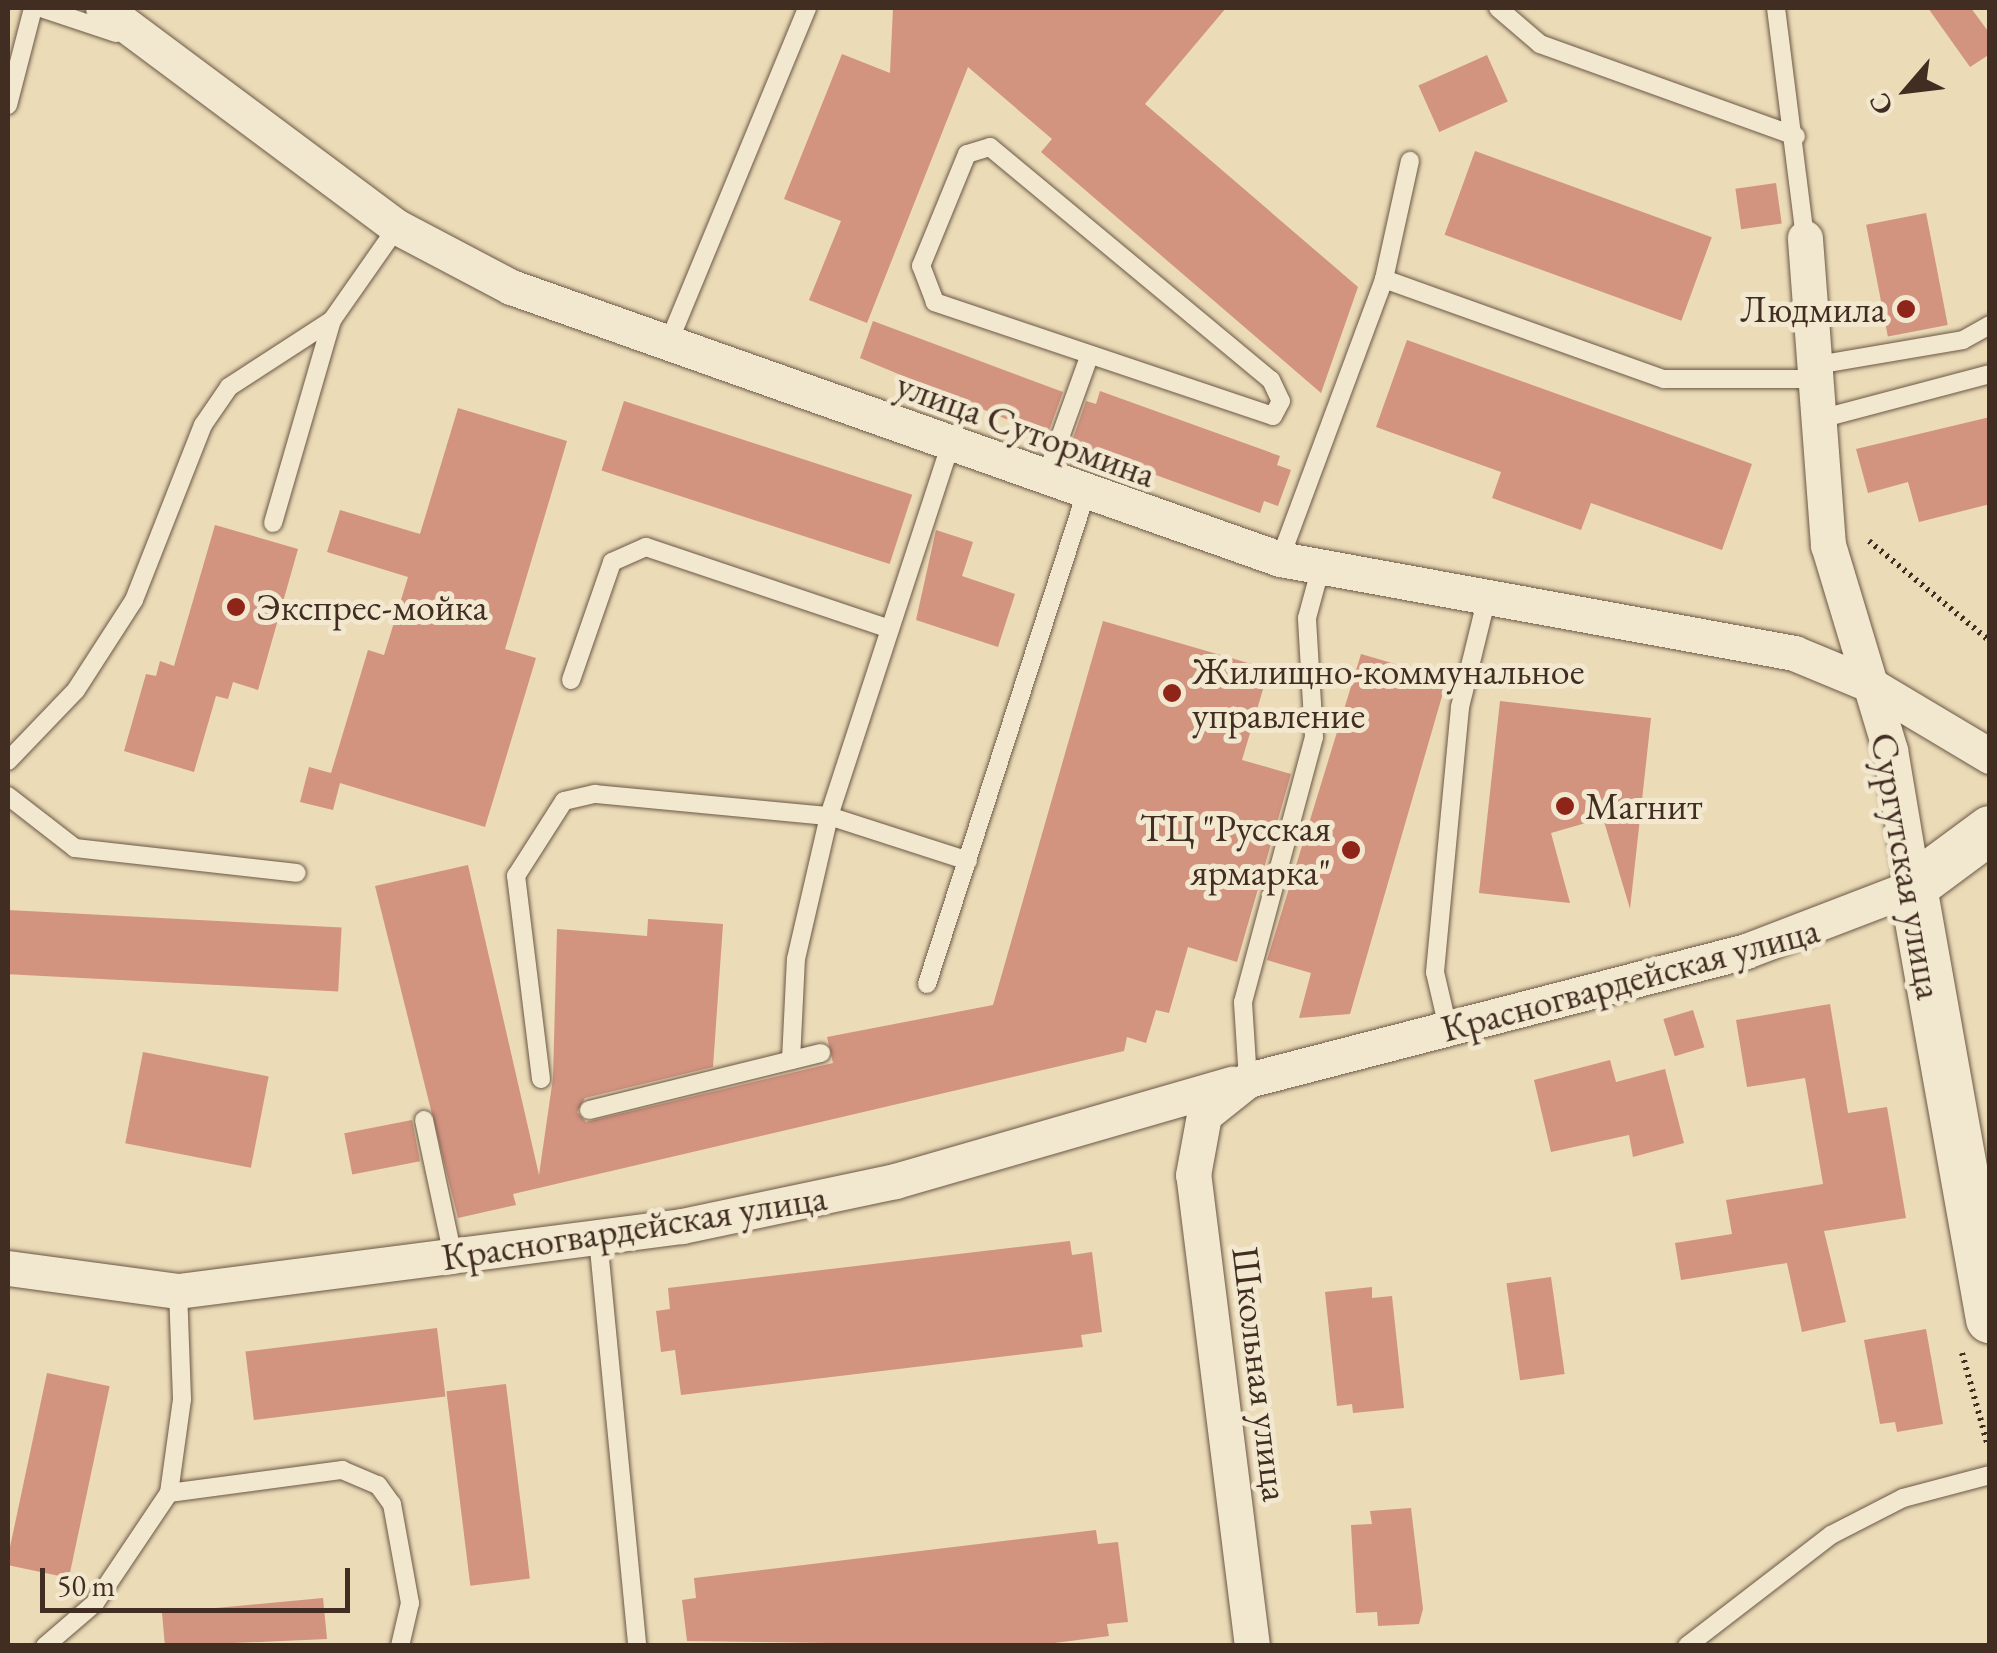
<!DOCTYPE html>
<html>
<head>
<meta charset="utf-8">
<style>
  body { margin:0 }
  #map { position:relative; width:1997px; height:1653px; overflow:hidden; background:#ebdbb7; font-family:"EB Garamond",serif }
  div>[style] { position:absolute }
  .building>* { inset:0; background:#d2937f; transform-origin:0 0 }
  .path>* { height:6px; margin-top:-3px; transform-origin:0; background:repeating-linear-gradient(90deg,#412d21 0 2.5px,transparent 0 7.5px) }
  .roads { filter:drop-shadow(0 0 2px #6c5846) drop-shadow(0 0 2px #6c5846) }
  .lane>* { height:18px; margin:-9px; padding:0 9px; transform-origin:9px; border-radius:9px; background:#f2e8d0 }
  .street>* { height:35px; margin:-17.5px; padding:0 17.5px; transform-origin:17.5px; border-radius:17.5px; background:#f2e8d0 }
  .secondary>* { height:48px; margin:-24px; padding:0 24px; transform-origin:24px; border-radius:24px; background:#f2e8d0 }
  .dots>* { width:28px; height:28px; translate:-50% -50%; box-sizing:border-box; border:5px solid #f2e8d0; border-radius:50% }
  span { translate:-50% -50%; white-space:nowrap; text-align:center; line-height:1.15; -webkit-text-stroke:10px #f2e8d0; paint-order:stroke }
  .poi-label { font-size:38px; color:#412d21 }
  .right { translate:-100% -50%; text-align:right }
  .left { translate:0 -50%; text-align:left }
  .street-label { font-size:38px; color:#412d21 }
  .frame { position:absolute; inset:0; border:10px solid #412d21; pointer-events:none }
  .north { position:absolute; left:1857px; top:40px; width:100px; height:100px; -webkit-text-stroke:8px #f2e8d0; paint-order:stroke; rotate:242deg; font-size:28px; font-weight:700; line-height:40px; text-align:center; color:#412d21 }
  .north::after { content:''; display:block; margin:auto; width:35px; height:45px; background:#412d21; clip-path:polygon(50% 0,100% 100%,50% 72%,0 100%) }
  .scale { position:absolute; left:40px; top:1568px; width:310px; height:45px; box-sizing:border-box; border:5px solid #412d21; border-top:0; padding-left:12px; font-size:30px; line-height:35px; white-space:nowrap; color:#412d21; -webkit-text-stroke:8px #f2e8d0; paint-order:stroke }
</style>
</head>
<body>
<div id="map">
  <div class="building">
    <div style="clip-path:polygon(893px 8px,1226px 8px,1145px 104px,1358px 287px,1321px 393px,1041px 152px,1052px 139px,968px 67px,867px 323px,809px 300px,841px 221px,784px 199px,842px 54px,890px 73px)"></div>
    <div style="clip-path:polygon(1928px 8px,1971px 8px,1990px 34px,1990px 54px,1970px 67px)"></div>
    <div style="left:1487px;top:55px;width:51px;height:75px;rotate:66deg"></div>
    <div style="left:1475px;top:151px;width:252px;height:89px;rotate:20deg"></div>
    <div style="left:1776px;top:183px;width:41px;height:41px;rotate:82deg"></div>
    <div style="left:1926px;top:213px;width:114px;height:61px;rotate:79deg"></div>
    <div style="clip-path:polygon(873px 321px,1063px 392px,1047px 436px,860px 358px)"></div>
    <div style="clip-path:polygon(1407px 340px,1752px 464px,1722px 550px,1591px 503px,1581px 530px,1492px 498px,1501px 472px,1376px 427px)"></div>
    <div style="clip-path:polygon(1100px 391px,1280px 456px,1277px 465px,1291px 470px,1278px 506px,1264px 501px,1260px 513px,1071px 444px,1086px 401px,1096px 404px)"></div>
    <div style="left:624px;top:401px;width:303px;height:73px;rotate:18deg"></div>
    <div style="clip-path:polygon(458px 408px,567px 441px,505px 649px,536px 658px,485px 827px,340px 783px,333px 810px,300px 802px,309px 767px,331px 773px,368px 650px,384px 655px,408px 577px,327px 552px,340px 510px,420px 534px)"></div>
    <div style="clip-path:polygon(1990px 417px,1990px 504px,1919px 522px,1908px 482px,1868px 493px,1856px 449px)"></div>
    <div style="clip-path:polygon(215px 525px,298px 549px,258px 690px,233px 682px,228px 699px,216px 696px,194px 772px,124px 751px,146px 674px,156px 676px,160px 661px,174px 666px)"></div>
    <div style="clip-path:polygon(936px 530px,973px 542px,962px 576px,1015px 594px,998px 647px,916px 620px)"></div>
    <div style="clip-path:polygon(1103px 621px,1269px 669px,1242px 760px,1291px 774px,1237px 962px,1188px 947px,1169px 1013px,1156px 1010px,1146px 1043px,1127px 1037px,1124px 1051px,513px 1194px,516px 1205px,458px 1218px,375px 886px,468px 865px,539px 1175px,553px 1078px,557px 929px,647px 936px,648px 919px,723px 924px,713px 1067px,585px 1098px,577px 1112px,586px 1122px,833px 1063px,827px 1037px,993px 1005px)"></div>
    <div style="clip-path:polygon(1361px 654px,1447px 679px,1350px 1014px,1299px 1018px,1311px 973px,1267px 960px)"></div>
    <div style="clip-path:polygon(1500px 701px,1651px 718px,1630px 909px,1603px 818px,1551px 833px,1570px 903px,1479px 893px)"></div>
    <div style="left:8px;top:910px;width:334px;height:64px;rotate:3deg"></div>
    <div style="clip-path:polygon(1830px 1004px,1848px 1113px,1887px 1107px,1906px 1218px,1824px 1231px,1846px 1322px,1802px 1332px,1787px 1263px,1681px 1280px,1675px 1243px,1732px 1234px,1726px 1200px,1823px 1184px,1805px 1078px,1747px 1087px,1736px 1020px)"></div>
    <div style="left:1693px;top:1010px;width:39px;height:31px;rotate:73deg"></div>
    <div style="left:143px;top:1052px;width:128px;height:93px;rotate:11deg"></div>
    <div style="clip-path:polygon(1610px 1060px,1616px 1082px,1665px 1069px,1684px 1143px,1633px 1157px,1629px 1135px,1551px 1152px,1534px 1080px)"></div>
    <div style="left:412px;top:1120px;width:42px;height:69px;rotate:79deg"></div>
    <div style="clip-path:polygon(1070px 1241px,1072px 1255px,1092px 1252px,1102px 1332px,1081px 1335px,1083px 1347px,681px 1395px,675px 1350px,661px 1352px,656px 1311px,670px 1309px,668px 1288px)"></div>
    <div style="left:1551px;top:1277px;width:98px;height:45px;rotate:82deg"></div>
    <div style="clip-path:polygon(1372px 1287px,1372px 1298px,1392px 1296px,1404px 1408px,1353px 1413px,1352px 1404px,1337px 1406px,1325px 1292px)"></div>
    <div style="left:437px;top:1328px;width:69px;height:193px;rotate:83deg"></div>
    <div style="clip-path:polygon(1926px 1329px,1943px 1424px,1897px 1432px,1895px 1422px,1880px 1424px,1864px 1340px)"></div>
    <div style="left:47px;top:1373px;width:64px;height:196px;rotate:12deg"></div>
    <div style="left:506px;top:1384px;width:196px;height:60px;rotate:83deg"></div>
    <div style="clip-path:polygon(1411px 1508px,1423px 1609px,1419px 1624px,1378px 1626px,1377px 1612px,1356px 1613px,1351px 1525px,1372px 1524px,1370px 1511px)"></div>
    <div style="clip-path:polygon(1096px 1530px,1098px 1544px,1118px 1542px,1128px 1622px,1107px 1624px,1109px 1636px,1031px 1646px,687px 1641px,682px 1600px,696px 1598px,694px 1578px)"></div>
    <div style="clip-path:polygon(323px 1598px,327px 1639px,165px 1646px,162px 1613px)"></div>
  </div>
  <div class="path">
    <div style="left:1869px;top:541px;width:157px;rotate:39.6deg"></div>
    <div style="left:1962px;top:1353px;width:97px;rotate:74.4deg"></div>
  </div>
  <div class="roads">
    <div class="lane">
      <div style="left:41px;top:8px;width:79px;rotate:18.4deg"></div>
      <div style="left:1498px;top:8px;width:55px;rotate:40.6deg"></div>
      <div style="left:1540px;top:44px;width:272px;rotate:19.8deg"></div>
      <div style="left:1776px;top:8px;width:232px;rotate:82.8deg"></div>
      <div style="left:8px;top:105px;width:100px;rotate:-75.5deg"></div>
      <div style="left:990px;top:147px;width:365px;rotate:39.7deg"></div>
      <div style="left:1271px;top:380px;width:23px;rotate:65deg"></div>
      <div style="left:1281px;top:401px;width:17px;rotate:118deg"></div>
      <div style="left:1273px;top:416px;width:357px;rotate:-161.4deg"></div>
      <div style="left:935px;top:302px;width:39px;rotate:-111deg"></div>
      <div style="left:921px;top:266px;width:121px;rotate:-67.7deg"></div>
      <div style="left:967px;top:154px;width:24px;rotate:-17deg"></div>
      <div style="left:1384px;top:279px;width:121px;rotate:-77.6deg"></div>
      <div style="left:668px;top:344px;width:364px;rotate:-67.5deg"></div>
      <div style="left:1811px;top:366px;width:154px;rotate:-9.7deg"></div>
      <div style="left:1963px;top:340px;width:31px;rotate:-29deg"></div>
      <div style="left:1816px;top:420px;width:180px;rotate:-14.8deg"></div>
      <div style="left:1045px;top:479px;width:130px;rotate:-70.2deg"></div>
      <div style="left:273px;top:523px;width:211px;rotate:-73.8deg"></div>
      <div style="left:1280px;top:559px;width:299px;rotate:-69.6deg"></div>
      <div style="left:1384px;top:279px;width:297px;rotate:19.7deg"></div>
      <div style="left:1664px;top:379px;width:148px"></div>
      <div style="left:571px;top:680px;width:125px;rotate:-70.8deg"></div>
      <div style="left:612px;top:562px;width:37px;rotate:-24deg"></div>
      <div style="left:646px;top:547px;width:257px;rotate:18.6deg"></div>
      <div style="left:8px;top:761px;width:98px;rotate:-46.2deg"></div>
      <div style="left:76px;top:690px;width:107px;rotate:-57.2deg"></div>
      <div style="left:134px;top:600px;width:188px;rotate:-68.5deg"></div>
      <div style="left:203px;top:425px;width:46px;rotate:-55.6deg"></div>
      <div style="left:229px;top:387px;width:123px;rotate:-33deg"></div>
      <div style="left:332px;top:320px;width:113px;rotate:-55deg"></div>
      <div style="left:8px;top:796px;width:85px;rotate:37.8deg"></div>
      <div style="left:75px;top:848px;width:223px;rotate:6.4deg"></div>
      <div style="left:927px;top:984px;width:513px;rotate:-72.06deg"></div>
      <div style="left:1448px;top:1028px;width:57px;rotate:-103.1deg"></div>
      <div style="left:1435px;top:972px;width:266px;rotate:-84.6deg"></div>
      <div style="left:1460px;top:707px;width:109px;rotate:-76.2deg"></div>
      <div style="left:791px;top:1060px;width:101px;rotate:-87.2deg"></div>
      <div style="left:796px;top:959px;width:147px;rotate:-77deg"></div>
      <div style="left:829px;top:816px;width:387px;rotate:-71.9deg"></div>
      <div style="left:541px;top:1079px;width:205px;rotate:-97deg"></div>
      <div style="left:516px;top:876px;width:89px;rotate:-57.4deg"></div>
      <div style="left:564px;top:801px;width:32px;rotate:-13deg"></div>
      <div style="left:595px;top:794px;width:235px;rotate:5.4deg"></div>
      <div style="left:829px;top:816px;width:146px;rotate:17.9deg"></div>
      <div style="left:1248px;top:1080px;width:78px;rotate:-93.7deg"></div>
      <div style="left:1243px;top:1002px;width:274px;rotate:-75deg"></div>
      <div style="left:1314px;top:737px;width:119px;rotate:-93.4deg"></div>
      <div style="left:1307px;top:618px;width:50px;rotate:-74.8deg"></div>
      <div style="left:589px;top:1110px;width:239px;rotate:-13.8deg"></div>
      <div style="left:424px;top:1120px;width:139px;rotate:78deg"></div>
      <div style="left:598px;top:1238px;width:410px;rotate:84.5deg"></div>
      <div style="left:169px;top:1493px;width:175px;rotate:-7.6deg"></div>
      <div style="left:342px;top:1470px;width:39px;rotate:23deg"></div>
      <div style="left:378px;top:1485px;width:24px;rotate:54deg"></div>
      <div style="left:392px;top:1504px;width:101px;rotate:79.7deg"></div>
      <div style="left:410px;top:1603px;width:44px;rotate:103.1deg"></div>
      <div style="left:45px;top:1646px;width:66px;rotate:-40.7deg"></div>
      <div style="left:95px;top:1603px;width:133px;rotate:-56.1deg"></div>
      <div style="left:169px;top:1493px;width:95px;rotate:-82.1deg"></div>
      <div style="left:182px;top:1399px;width:108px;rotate:-92.1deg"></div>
      <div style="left:1687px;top:1646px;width:182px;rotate:-37.6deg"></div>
      <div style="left:1831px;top:1535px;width:81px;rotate:-27.2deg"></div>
      <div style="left:1903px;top:1498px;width:90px;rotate:-14.8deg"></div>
    </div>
    <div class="street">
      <div style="left:103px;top:8px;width:367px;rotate:36.7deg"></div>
      <div style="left:397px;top:227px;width:129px;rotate:27.8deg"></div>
      <div style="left:511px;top:287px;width:816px;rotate:19.48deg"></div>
      <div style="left:1280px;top:559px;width:523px;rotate:10.36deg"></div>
      <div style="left:1794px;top:653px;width:81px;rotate:22.5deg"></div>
      <div style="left:1869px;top:684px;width:141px;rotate:30.8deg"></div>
      <div style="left:8px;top:1268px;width:172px;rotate:7.7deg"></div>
      <div style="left:178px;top:1291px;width:508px;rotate:-7.35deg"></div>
      <div style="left:682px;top:1226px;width:218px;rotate:-11.9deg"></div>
      <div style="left:895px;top:1181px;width:351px;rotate:-16.1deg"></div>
      <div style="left:1252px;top:1646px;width:475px;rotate:-97.1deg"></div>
      <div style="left:1193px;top:1175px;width:61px;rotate:-79.6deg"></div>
      <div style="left:1204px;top:1115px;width:56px;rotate:-38.5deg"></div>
      <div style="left:1248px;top:1080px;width:514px;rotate:-14.52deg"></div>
      <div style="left:1746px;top:951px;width:179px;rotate:-21deg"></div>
      <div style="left:1913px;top:887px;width:139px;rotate:-99.5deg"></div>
      <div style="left:1890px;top:750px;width:214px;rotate:-106.8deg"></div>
      <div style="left:1828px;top:545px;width:308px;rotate:-94.3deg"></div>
    </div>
    <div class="secondary">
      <div style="left:1990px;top:830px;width:96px;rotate:143.5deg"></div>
      <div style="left:1913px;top:887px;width:439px;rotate:79.9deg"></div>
    </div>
  </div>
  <div class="dots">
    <div style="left:1906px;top:309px;background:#8f2418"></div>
    <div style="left:236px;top:607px;background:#8f2418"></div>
    <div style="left:1172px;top:693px;background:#8f2418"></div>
    <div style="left:1565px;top:806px;background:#8f2418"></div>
    <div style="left:1351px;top:850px;background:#8f2418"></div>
  </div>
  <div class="poi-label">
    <span class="right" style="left:1886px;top:309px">Людмила</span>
    <span class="left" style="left:256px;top:607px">Экспрес-мойка</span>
    <span class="left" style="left:1192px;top:693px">Жилищно-коммунальное<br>управление</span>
    <span class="left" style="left:1585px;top:806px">Магнит</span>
    <span class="right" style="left:1331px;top:850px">ТЦ "Русская<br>ярмарка"</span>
  </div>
  <div class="street-label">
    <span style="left:1026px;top:429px;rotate:20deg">улица Сутормина</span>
    <span style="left:1907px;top:866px;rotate:80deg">Сургутская улица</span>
    <span style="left:1630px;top:979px;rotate:-15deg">Красногвардейская улица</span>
    <span style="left:634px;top:1227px;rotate:-9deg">Красногвардейская улица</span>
    <span style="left:1261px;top:1374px;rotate:83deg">Школьная улица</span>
  </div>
  <div class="frame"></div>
  <div class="north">С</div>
  <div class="scale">50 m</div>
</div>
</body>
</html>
